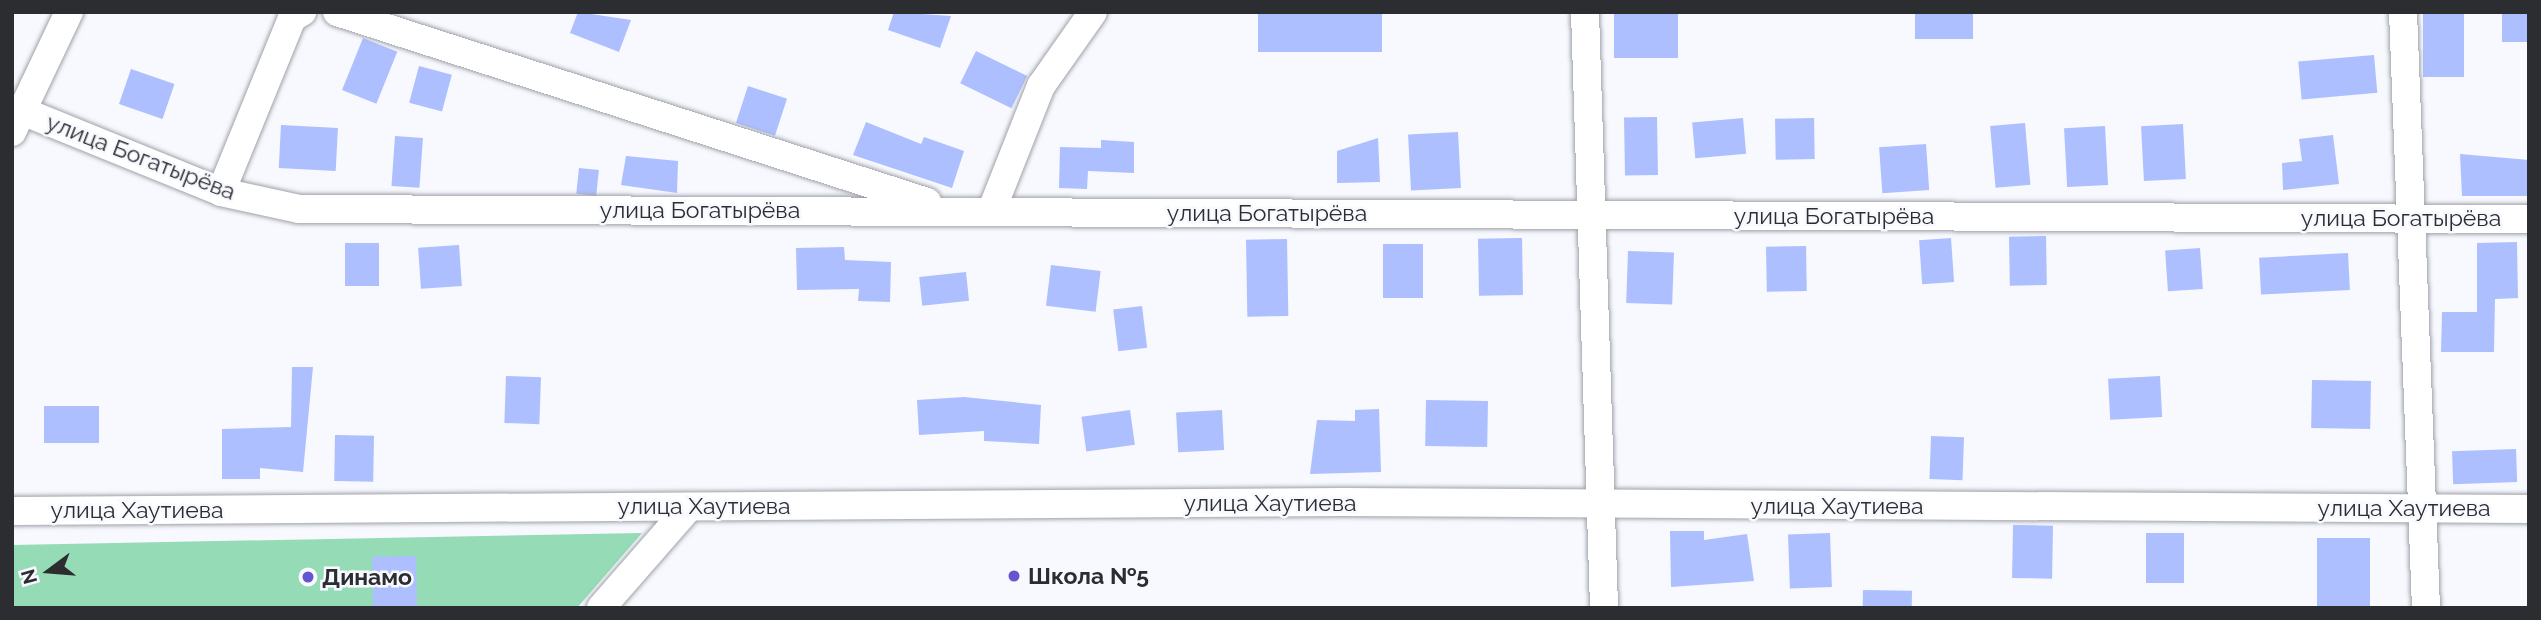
<!DOCTYPE html>
<html>
<head>
<meta charset="utf-8">
<style>
  body { margin:0 }
  #map { position:relative; width:2541px; height:620px; overflow:hidden; background:#f7f9fe; font-family:Raleway,sans-serif }
  div>[style] { position:absolute }
  .green>* { inset:0; background:#94dbb6 }
  .building>* { inset:0; background:#adbffe; transform-origin:0 0 }
  .roads { filter:drop-shadow(0 0 2px #9fa2a9) drop-shadow(0 0 2px #9fa2a9) }
  .minor>* { height:28px; margin:-14px; padding:0 14px; transform-origin:14px; border-radius:14px; background:#fff }
  .dots>* { width:19px; height:19px; translate:-50% -50%; box-sizing:border-box; border:4px solid #f7f9fe; border-radius:50% }
  span { translate:-50% -50%; white-space:nowrap; text-align:center; line-height:1.15; -webkit-text-stroke:5px #f7f9fe; paint-order:stroke }
  .street-label { font-size:23px; color:#2c2d30 }
  .poi-label { font-size:23px; color:#2c2d30; font-weight:700 }
  .left { translate:0 -50%; text-align:left }
  .frame { position:absolute; inset:0; border:14px solid #2c2d30; pointer-events:none }
  .north { position:absolute; left:14px; top:536px; width:70px; height:70px; -webkit-text-stroke:5px #f7f9fe; paint-order:stroke; rotate:254deg; font-size:19px; font-weight:700; line-height:28px; text-align:center; color:#2c2d30 }
  .north::after { content:''; display:block; margin:auto; width:24px; height:32px; background:#2c2d30; clip-path:polygon(50% 0,100% 100%,50% 72%,0 100%) }
</style>
</head>
<body>
<div id="map">
  <div class="green">
    <div style="clip-path:polygon(642px 533px,577px 608px,12px 608px,12px 545px)"></div>
  </div>
  <div class="building">
    <div style="clip-path:polygon(578px 12px,631px 20px,619px 52px,570px 33px)"></div>
    <div style="clip-path:polygon(894px 12px,951px 16px,940px 48px,888px 30px)"></div>
    <div style="left:1258px;top:12px;width:124px;height:40px"></div>
    <div style="left:1614px;top:12px;width:64px;height:46px"></div>
    <div style="left:1915px;top:12px;width:58px;height:27px"></div>
    <div style="left:2423px;top:12px;width:41px;height:65px"></div>
    <div style="left:2502px;top:12px;width:27px;height:30px"></div>
    <div style="left:363px;top:38px;width:37px;height:56px;rotate:22deg"></div>
    <div style="left:976px;top:51px;width:57px;height:36px;rotate:26deg"></div>
    <div style="left:2374px;top:55px;width:38px;height:76px;rotate:85deg"></div>
    <div style="left:419px;top:66px;width:34px;height:38px;rotate:15deg"></div>
    <div style="left:131px;top:69px;width:46px;height:37px;rotate:19deg"></div>
    <div style="left:748px;top:86px;width:41px;height:39px;rotate:18deg"></div>
    <div style="left:1657px;top:117px;width:58px;height:33px;rotate:89deg"></div>
    <div style="left:1743px;top:118px;width:36px;height:51px;rotate:85deg"></div>
    <div style="left:1814px;top:118px;width:41px;height:39px;rotate:89deg"></div>
    <div style="clip-path:polygon(866px 122px,921px 144px,924px 137px,964px 151px,952px 188px,853px 155px)"></div>
    <div style="left:2025px;top:123px;width:62px;height:35px;rotate:85deg"></div>
    <div style="left:2183px;top:124px;width:55px;height:42px;rotate:87deg"></div>
    <div style="left:281px;top:125px;width:57px;height:43px;rotate:3deg"></div>
    <div style="left:2105px;top:126px;width:59px;height:41px;rotate:87deg"></div>
    <div style="left:1458px;top:132px;width:56px;height:50px;rotate:87deg"></div>
    <div style="clip-path:polygon(2333px 135px,2339px 184px,2283px 190px,2282px 163px,2302px 161px,2299px 139px)"></div>
    <div style="left:395px;top:136px;width:28px;height:50px;rotate:4deg"></div>
    <div style="clip-path:polygon(1378px 138px,1380px 182px,1337px 183px,1337px 151px)"></div>
    <div style="clip-path:polygon(1101px 140px,1134px 142px,1134px 173px,1088px 171px,1087px 189px,1059px 188px,1060px 147px,1101px 148px)"></div>
    <div style="left:1926px;top:144px;width:46px;height:47px;rotate:86deg"></div>
    <div style="clip-path:polygon(2460px 154px,2529px 160px,2529px 196px,2462px 196px)"></div>
    <div style="clip-path:polygon(626px 156px,678px 161px,677px 193px,621px 185px)"></div>
    <div style="left:579px;top:168px;width:20px;height:26px;rotate:6deg"></div>
    <div style="left:2046px;top:236px;width:49px;height:37px;rotate:89deg"></div>
    <div style="left:1522px;top:238px;width:57px;height:44px;rotate:89deg"></div>
    <div style="left:1951px;top:238px;width:44px;height:32px;rotate:86deg"></div>
    <div style="left:1287px;top:239px;width:77px;height:41px;rotate:89deg"></div>
    <div style="clip-path:polygon(2517px 242px,2518px 298px,2495px 299px,2494px 352px,2441px 352px,2442px 312px,2477px 312px,2477px 243px)"></div>
    <div style="left:345px;top:243px;width:34px;height:43px"></div>
    <div style="left:1383px;top:244px;width:40px;height:54px"></div>
    <div style="left:459px;top:245px;width:41px;height:41px;rotate:86deg"></div>
    <div style="left:1806px;top:246px;width:45px;height:40px;rotate:89deg"></div>
    <div style="clip-path:polygon(844px 247px,845px 260px,891px 262px,890px 302px,858px 301px,859px 289px,797px 290px,796px 248px)"></div>
    <div style="left:2200px;top:248px;width:41px;height:35px;rotate:86deg"></div>
    <div style="left:1628px;top:251px;width:46px;height:52px;rotate:2deg"></div>
    <div style="left:2348px;top:253px;width:37px;height:89px;rotate:87deg"></div>
    <div style="left:1051px;top:265px;width:50px;height:41px;rotate:7deg"></div>
    <div style="left:966px;top:272px;width:29px;height:47px;rotate:84deg"></div>
    <div style="left:1142px;top:306px;width:42px;height:29px;rotate:83deg"></div>
    <div style="clip-path:polygon(292px 367px,313px 367px,303px 472px,260px 468px,260px 479px,222px 479px,222px 429px,291px 427px)"></div>
    <div style="left:506px;top:376px;width:35px;height:47px;rotate:2deg"></div>
    <div style="left:2160px;top:376px;width:41px;height:52px;rotate:87deg"></div>
    <div style="left:2312px;top:380px;width:59px;height:48px;rotate:1deg"></div>
    <div style="clip-path:polygon(964px 397px,1041px 405px,1039px 444px,984px 441px,984px 431px,919px 435px,917px 400px)"></div>
    <div style="left:1426px;top:400px;width:62px;height:46px;rotate:1deg"></div>
    <div style="left:99px;top:406px;width:37px;height:55px;rotate:90deg"></div>
    <div style="clip-path:polygon(1379px 409px,1381px 472px,1310px 474px,1317px 420px,1355px 421px,1355px 410px)"></div>
    <div style="left:1130px;top:410px;width:35px;height:49px;rotate:82deg"></div>
    <div style="left:1222px;top:410px;width:40px;height:46px;rotate:87deg"></div>
    <div style="left:335px;top:435px;width:39px;height:46px;rotate:1deg"></div>
    <div style="left:1931px;top:436px;width:33px;height:43px;rotate:2deg"></div>
    <div style="left:2516px;top:449px;width:33px;height:64px;rotate:88deg"></div>
    <div style="left:2013px;top:525px;width:40px;height:53px;rotate:1deg"></div>
    <div style="clip-path:polygon(1670px 531px,1704px 531px,1704px 540px,1747px 534px,1754px 581px,1671px 587px)"></div>
    <div style="left:1830px;top:533px;width:54px;height:42px;rotate:88deg"></div>
    <div style="left:2146px;top:533px;width:38px;height:50px"></div>
    <div style="left:2317px;top:538px;width:53px;height:69px"></div>
    <div style="left:416px;top:556px;width:52px;height:44px;rotate:89deg"></div>
    <div style="left:1863px;top:590px;width:49px;height:18px;rotate:1deg"></div>
  </div>
  <div class="roads">
    <div class="minor">
      <div style="left:337px;top:12px;width:620px;rotate:17.85deg"></div>
      <div style="left:1585px;top:12px;width:596px;rotate:88.17deg"></div>
      <div style="left:2403px;top:12px;width:596px;rotate:87.79deg"></div>
      <div style="left:22px;top:111px;width:215px;rotate:22.1deg"></div>
      <div style="left:221px;top:192px;width:80px;rotate:12.3deg"></div>
      <div style="left:299px;top:209px;width:2230px;rotate:0.26deg"></div>
      <div style="left:12px;top:132px;width:133px;rotate:-64.6deg"></div>
      <div style="left:221px;top:192px;width:188px;rotate:-67.8deg"></div>
      <div style="left:292px;top:18px;width:12px;rotate:-31deg"></div>
      <div style="left:991px;top:212px;width:136px;rotate:-68.4deg"></div>
      <div style="left:1041px;top:86px;width:90px;rotate:-54.9deg"></div>
      <div style="left:12px;top:511px;width:1331px;rotate:-0.39deg"></div>
      <div style="left:1343px;top:502px;width:1186px;rotate:0.34deg"></div>
      <div style="left:601px;top:608px;width:134px;rotate:-48.9deg"></div>
    </div>
  </div>
  <div class="dots">
    <div style="left:1014px;top:576px;background:#6456cf"></div>
    <div style="left:308px;top:577px;background:#6456cf"></div>
  </div>
  <div class="street-label">
    <span style="left:141px;top:157px;rotate:21deg">улица Богатырёва</span>
    <span style="left:700px;top:210px">улица Богатырёва</span>
    <span style="left:1267px;top:213px">улица Богатырёва</span>
    <span style="left:1834px;top:216px">улица Богатырёва</span>
    <span style="left:2401px;top:218px">улица Богатырёва</span>
    <span style="left:1270px;top:503px">улица Хаутиева</span>
    <span style="left:704px;top:506px">улица Хаутиева</span>
    <span style="left:1837px;top:506px">улица Хаутиева</span>
    <span style="left:2404px;top:508px">улица Хаутиева</span>
    <span style="left:137px;top:510px">улица Хаутиева</span>
  </div>
  <div class="poi-label">
    <span class="left" style="left:1028px;top:576px">Школа №5</span>
    <span class="left" style="left:322px;top:577px">Динамо</span>
  </div>
  <div class="frame"></div>
  <div class="north">N</div>
</div>
</body>
</html>
